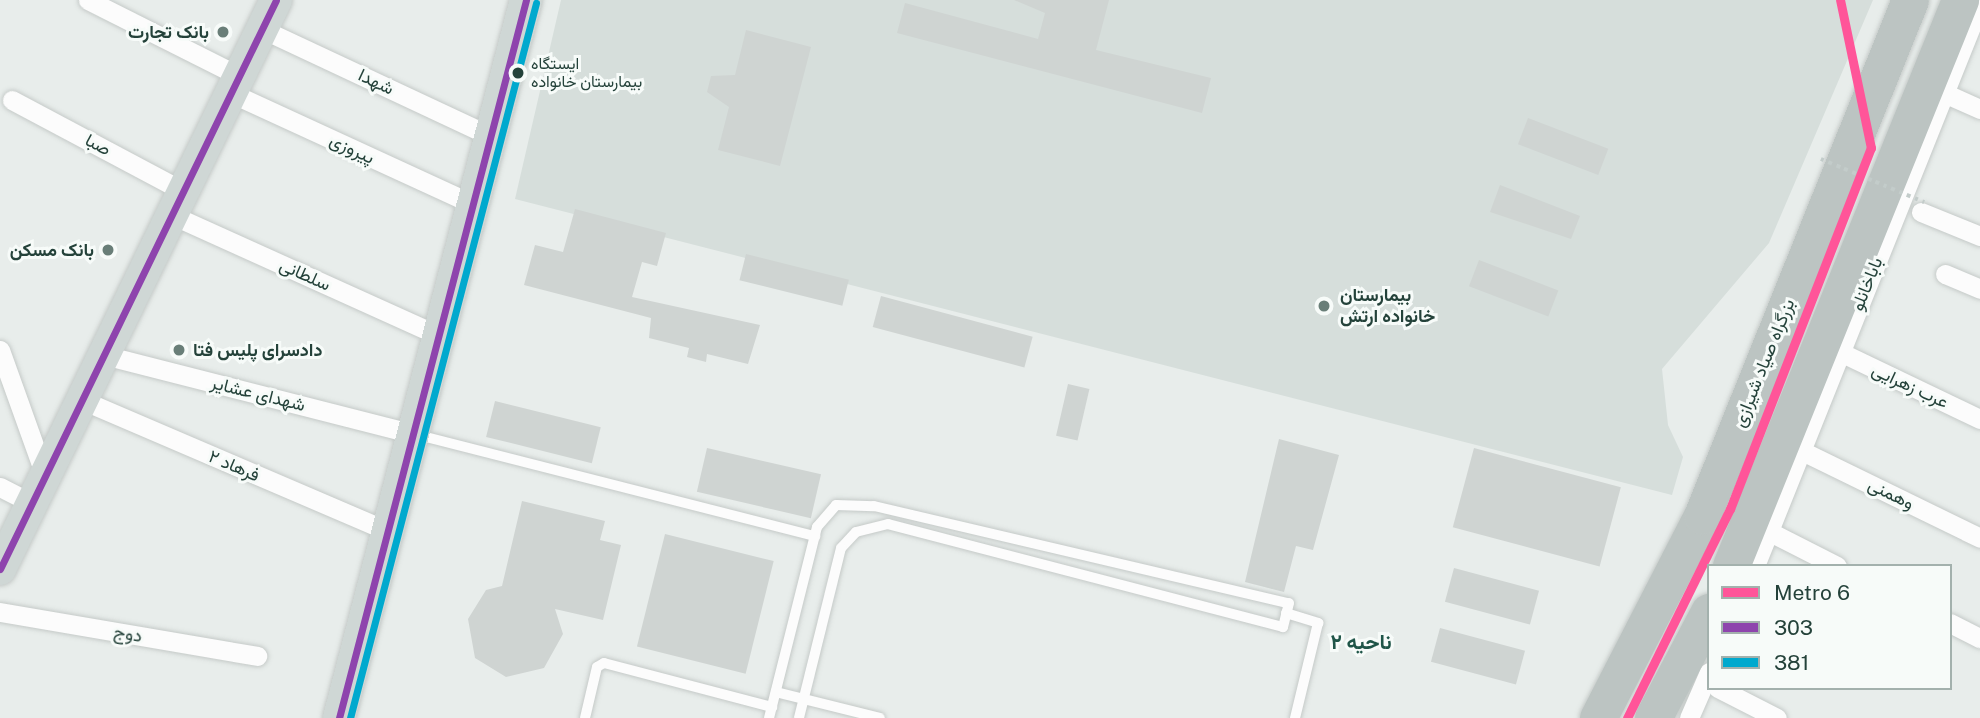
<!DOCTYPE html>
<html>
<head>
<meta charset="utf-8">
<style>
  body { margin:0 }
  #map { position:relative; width:1980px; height:718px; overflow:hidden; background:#e8edeb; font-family:"Public Sans",Vazirmatn,sans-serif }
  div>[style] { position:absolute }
  .built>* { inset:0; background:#d6dedb }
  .building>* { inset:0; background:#cfd4d2; transform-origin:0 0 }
  .roads { filter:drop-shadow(0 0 2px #c5cac8) drop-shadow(0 0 2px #c5cac8) }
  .lane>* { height:10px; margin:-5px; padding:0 5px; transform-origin:5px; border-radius:5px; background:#fcfcfc }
  .street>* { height:19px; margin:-9.5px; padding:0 9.5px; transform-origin:9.5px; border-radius:9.5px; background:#fcfcfc }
  .primary>* { height:32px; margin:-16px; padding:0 16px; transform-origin:16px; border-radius:16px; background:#cfd7d5 }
  .highway>* { height:37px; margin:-18.5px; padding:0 18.5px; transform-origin:18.5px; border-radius:18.5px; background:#bcc4c2 }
  .path-bridge>* { height:3.5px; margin-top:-1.75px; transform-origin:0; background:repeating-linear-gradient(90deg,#c3ccca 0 3.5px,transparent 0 8.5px) }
  .bus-1>* { height:7px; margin:-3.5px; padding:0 3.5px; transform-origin:3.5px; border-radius:3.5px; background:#8e44ad }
  .bus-2>* { height:7px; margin:-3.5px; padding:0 3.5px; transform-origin:3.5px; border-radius:3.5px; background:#00a9ce }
  .metro-1>* { height:9px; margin:-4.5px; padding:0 4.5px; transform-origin:4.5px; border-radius:4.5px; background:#f59 }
  .dots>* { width:19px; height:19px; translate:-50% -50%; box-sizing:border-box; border:4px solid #f7fbf9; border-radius:50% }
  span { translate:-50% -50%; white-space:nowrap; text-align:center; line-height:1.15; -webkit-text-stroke:6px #f7fbf9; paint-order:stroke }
  .bus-label { font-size:16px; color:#24423a }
  .left { translate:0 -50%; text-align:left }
  .poi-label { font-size:18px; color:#24423a; font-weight:700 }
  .right { translate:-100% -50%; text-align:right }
  .street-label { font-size:18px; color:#24423a }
  .quarter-label { font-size:21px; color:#1f5548; font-weight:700 }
  .legend { position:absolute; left:1707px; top:564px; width:245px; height:126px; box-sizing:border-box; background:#f7fbf9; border:2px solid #a3b1ad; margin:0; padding:9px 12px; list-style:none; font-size:21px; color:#24423a }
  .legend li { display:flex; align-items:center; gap:14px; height:35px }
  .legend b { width:35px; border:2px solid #a3b1ad }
</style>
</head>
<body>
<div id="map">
  <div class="built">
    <div style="clip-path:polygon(561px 0,1873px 0,1769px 243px,1662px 369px,1668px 425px,1683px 457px,1672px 495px,515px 199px)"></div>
  </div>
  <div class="building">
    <div style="clip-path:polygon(1014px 0,1109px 0,1096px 50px,1211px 78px,1202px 113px,897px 33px,905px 3px,1038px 39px,1045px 13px)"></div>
    <div style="clip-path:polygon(746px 30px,811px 47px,780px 166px,718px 150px,729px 107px,707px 92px,711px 76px,735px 75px)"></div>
    <div style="left:1528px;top:118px;width:86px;height:28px;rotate:21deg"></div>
    <div style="clip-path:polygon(1500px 185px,1580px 216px,1571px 239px,1490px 212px)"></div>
    <div style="clip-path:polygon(575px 209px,666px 233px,657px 266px,642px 262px,632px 297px,760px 325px,748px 364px,707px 354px,706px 362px,687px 357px,689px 348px,649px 338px,651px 318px,524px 285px,535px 245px,563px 252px)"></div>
    <div style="left:746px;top:254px;width:106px;height:27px;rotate:14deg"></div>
    <div style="left:1479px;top:260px;width:85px;height:28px;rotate:21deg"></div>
    <div style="left:881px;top:296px;width:157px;height:32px;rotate:15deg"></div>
    <div style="left:1068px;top:384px;width:22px;height:53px;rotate:13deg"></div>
    <div style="left:495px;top:401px;width:109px;height:37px;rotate:14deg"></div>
    <div style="clip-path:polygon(1279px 439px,1339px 455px,1313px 550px,1296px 546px,1284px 592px,1245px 582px)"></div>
    <div style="left:707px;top:448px;width:117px;height:45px;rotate:13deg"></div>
    <div style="left:1474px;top:448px;width:152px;height:82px;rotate:15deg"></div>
    <div style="clip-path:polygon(522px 501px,605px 521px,600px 540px,621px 545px,603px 620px,555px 609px,563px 634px,544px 668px,506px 677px,475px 658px,468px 619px,486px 590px,502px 586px)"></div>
    <div style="left:665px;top:534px;width:112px;height:116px;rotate:14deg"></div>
    <div style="left:1454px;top:568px;width:88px;height:35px;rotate:15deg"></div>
    <div style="left:1440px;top:628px;width:88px;height:35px;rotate:15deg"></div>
  </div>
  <div class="roads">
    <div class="lane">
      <div style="left:418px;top:435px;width:410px;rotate:14.3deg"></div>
      <div style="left:1286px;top:613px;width:34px;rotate:17deg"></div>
      <div style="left:1318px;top:623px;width:98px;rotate:103.6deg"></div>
      <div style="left:776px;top:692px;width:107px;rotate:14deg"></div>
      <div style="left:585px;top:718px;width:52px;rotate:-76.8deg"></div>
      <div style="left:597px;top:667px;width:8px;rotate:-30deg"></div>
      <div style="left:604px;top:663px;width:174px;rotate:14.7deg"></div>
      <div style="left:769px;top:718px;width:197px;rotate:-75.9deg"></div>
      <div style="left:817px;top:527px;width:29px;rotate:-49deg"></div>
      <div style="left:836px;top:505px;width:38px;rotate:2deg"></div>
      <div style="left:874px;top:506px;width:426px;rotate:13.2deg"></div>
      <div style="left:1289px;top:603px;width:25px;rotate:104deg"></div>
      <div style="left:1283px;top:627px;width:408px;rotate:-165.4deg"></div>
      <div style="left:888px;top:524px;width:33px;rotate:166deg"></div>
      <div style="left:856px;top:532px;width:22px;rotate:133deg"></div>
      <div style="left:841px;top:548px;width:175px;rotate:103.9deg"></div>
    </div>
    <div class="street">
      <div style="left:88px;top:0;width:169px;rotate:26.7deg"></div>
      <div style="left:262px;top:29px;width:252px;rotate:25.1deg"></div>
      <div style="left:231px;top:93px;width:265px;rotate:24.7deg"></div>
      <div style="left:1944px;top:93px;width:39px;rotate:24deg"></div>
      <div style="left:12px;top:100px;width:194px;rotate:28deg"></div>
      <div style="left:1921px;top:212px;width:64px;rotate:22.1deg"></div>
      <div style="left:172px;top:215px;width:292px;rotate:24.3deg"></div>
      <div style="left:1945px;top:274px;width:38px;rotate:23deg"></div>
      <div style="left:0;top:350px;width:134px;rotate:70.3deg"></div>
      <div style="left:1840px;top:352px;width:155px;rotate:25.6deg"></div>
      <div style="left:104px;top:355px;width:319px;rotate:14.3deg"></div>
      <div style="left:82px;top:400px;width:332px;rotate:23.2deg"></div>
      <div style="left:1802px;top:451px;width:198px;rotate:26deg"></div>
      <div style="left:0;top:487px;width:36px;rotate:27deg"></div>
      <div style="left:1770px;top:532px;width:75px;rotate:26.9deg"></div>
      <div style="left:1755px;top:566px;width:605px;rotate:-68.18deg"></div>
      <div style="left:0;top:612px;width:261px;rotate:9.7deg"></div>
      <div style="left:1950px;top:623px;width:34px;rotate:27deg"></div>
      <div style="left:1718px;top:688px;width:66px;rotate:27deg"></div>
      <div style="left:1689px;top:718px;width:50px;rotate:-66.5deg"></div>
    </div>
    <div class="primary">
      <div style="left:0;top:569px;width:632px;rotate:-64.12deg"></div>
      <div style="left:339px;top:718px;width:742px;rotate:-75.4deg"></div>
    </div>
    <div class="highway">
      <div style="left:1731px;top:566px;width:611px;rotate:-67.97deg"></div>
      <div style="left:1598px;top:718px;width:227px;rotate:-62.8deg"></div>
      <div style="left:1702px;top:516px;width:556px;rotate:-68.05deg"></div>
      <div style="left:1653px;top:718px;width:120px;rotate:-62.2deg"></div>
    </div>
  </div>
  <div class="path-bridge">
    <div style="left:1821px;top:159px;width:112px;rotate:22.7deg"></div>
  </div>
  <div class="bus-1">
    <div style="left:0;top:569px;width:632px;rotate:-64.12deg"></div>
    <div style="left:339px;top:718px;width:742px;rotate:-75.4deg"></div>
  </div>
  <div class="bus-2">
    <div style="left:350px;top:718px;width:739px;rotate:-75.42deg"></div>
  </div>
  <div class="metro-1">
    <div style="left:1627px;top:718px;width:233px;rotate:-63.8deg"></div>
    <div style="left:1730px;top:509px;width:388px;rotate:-68.7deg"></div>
    <div style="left:1871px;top:148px;width:151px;rotate:-101.8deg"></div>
  </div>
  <div class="dots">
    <div style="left:223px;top:32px;background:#697e78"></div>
    <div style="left:518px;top:73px;background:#24423a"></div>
    <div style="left:108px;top:250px;background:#697e78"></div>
    <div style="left:1324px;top:306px;background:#697e78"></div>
    <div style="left:179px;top:350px;background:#697e78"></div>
  </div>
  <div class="bus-label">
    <span class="left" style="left:531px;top:73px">ایستگاه<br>بیمارستان خانواده</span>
  </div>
  <div class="poi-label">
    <span class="right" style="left:209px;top:32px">بانک تجارت</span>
    <span class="right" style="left:94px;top:250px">بانک مسکن</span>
    <span class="left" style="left:1340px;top:306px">بیمارستان<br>خانواده ارتش</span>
    <span class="left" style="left:193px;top:350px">دادسرای پلیس فتا</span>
  </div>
  <div class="street-label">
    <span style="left:376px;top:82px;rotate:25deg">شهدا</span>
    <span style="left:98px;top:145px;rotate:28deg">صبا</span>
    <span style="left:352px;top:149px;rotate:25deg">پیروزی</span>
    <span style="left:305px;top:275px;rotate:24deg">سلطانی</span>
    <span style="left:1867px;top:284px;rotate:-68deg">باباخانلو</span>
    <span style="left:1764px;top:363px;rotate:-68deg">بزرگراه صیاد شیرازی</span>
    <span style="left:1910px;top:386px;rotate:25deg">عرب زهرایی</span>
    <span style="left:258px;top:394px;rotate:14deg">شهدای عشایر</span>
    <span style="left:234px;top:466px;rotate:23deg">فرهاد ۲</span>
    <span style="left:1891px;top:494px;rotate:26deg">وهمنی</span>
    <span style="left:128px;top:634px;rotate:10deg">دوج</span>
  </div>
  <div class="quarter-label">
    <span style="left:1361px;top:642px">ناحیه ۲</span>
  </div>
  <ul class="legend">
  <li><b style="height:9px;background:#f59"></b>Metro 6</li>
  <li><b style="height:9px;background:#8e44ad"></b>303</li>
  <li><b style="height:9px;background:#00a9ce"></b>381</li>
  </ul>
</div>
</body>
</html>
